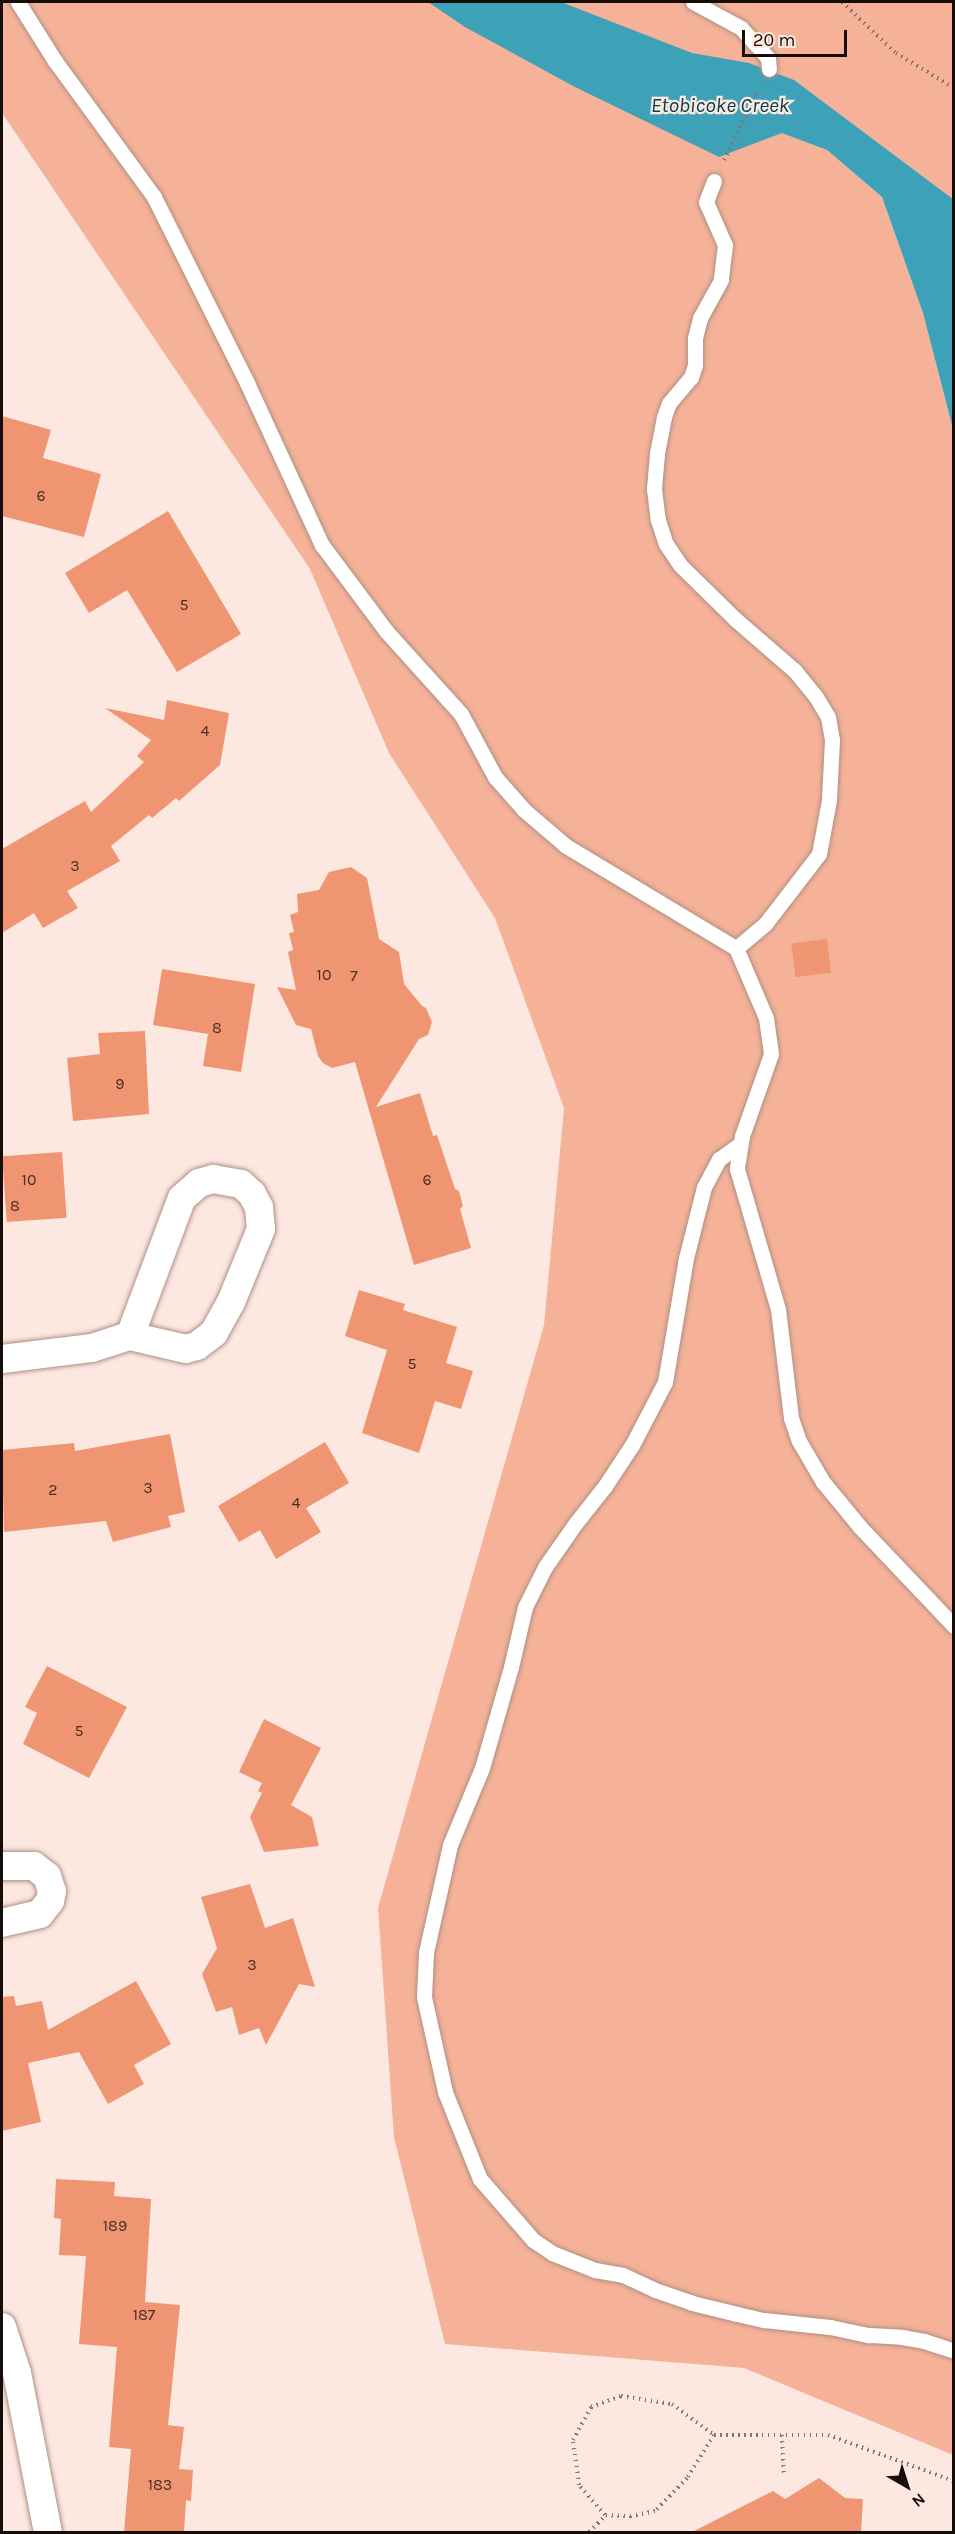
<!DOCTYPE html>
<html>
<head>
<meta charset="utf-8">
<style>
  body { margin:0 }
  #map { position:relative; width:955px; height:2534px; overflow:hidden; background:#fce8e0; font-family:Karla,sans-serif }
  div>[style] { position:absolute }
  .green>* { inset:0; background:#f6b298 }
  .water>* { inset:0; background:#3da1b7 }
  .building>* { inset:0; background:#ef9572; transform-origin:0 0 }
  .path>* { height:4px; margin-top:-2px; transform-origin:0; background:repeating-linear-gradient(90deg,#83746f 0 1.5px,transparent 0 6px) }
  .roads { filter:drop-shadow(0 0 2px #af9085) drop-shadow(0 0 2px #af9085) }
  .service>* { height:15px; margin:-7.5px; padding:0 7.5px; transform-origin:7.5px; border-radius:7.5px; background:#fff }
  .minor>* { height:28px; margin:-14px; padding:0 14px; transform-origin:14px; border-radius:14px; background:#fff }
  span { translate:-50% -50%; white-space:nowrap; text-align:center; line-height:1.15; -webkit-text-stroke:4.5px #fce8e0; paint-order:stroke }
  .number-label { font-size:16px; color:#4c2e22 }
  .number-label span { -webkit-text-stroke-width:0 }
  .water-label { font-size:21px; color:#04424e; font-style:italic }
  .frame { position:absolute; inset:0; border:3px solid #160c08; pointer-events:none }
  .north { position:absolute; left:877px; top:2456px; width:60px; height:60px; -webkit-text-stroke:4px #fce8e0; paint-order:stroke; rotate:141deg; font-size:16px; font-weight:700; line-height:24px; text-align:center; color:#160c08 }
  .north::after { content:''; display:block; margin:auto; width:21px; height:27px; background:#160c08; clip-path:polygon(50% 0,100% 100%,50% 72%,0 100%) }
  .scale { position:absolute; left:742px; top:30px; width:105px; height:27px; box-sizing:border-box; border:3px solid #160c08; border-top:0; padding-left:8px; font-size:18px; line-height:21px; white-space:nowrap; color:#160c08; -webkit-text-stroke:4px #fce8e0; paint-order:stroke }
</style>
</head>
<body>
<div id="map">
  <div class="green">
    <div style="clip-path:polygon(2px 2px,953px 2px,953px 199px,795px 81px,782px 132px,827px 150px,882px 197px,923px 313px,953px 429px,953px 2455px,744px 2368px,445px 2344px,394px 2137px,378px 1908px,544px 1325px,564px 1108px,495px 918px,389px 753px,310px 569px,2px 113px)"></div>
  </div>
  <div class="water">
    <div style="clip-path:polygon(428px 2px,561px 2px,692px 53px,749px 63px,794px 80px,953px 199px,953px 429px,923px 313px,882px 197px,827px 150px,782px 133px,719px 157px,575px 87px,465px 27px)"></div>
  </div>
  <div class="building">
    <div style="clip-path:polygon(2px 416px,51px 430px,43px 458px,101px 474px,84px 537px,2px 516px)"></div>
    <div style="clip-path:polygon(168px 511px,241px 634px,177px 672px,127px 590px,89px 613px,65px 573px)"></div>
    <div style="clip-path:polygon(167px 700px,229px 713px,220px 765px,179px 801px,176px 798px,152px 818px,149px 815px,111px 846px,120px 861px,67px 891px,78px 908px,43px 928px,34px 913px,2px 933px,2px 849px,85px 801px,91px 812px,144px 762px,137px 756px,151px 740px,105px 708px,164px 720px)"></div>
    <div style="clip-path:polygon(351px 867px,367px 878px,379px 939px,399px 952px,404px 984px,422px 1006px,426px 1008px,432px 1022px,428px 1035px,419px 1039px,376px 1107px,420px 1093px,433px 1136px,437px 1135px,455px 1189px,459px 1191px,463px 1206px,460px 1209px,471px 1248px,414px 1265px,355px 1062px,332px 1068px,323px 1063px,318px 1056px,311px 1029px,296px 1025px,277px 987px,296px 990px,288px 952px,293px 950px,289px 933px,294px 932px,290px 915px,298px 912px,297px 894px,319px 890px,329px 872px)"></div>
    <div style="left:827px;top:939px;width:34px;height:36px;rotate:83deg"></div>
    <div style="clip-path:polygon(162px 969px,255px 984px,241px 1072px,203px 1066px,208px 1034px,153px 1025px)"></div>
    <div style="clip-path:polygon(145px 1031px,149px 1114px,73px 1121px,67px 1058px,100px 1054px,98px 1033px)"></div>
    <div style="left:62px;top:1152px;width:66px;height:60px;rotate:86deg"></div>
    <div style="clip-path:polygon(359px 1290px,405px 1304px,403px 1310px,457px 1327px,446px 1363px,473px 1371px,461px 1409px,435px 1401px,419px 1453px,362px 1433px,387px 1350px,345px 1336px)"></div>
    <div style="clip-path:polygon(170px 1434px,185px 1512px,168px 1516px,171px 1527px,113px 1542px,106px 1521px,4px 1532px,2px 1450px,74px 1443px,75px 1451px)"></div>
    <div style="clip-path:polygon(325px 1442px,349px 1483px,306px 1508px,321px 1532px,276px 1559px,260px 1530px,239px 1542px,218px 1506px)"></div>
    <div style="clip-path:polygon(47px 1666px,127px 1707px,89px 1778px,23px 1744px,37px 1713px,25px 1707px)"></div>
    <div style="clip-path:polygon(264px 1719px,321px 1748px,291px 1805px,312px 1817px,319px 1846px,264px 1852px,250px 1817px,262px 1793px,258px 1791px,262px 1783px,239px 1772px)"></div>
    <div style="clip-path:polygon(250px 1884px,265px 1928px,293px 1918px,315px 1987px,299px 1984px,266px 2045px,259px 2028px,239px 2035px,232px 2007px,216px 2012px,202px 1974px,217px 1948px,201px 1897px)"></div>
    <div style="clip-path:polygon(136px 1981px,171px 2044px,134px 2065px,144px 2084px,108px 2104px,79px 2052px,28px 2063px,41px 2122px,2px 2131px,2px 1997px,14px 1996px,16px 2006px,42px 2001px,48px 2030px)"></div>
    <div style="clip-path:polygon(56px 2179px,115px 2182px,114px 2196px,151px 2199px,145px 2302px,180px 2305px,168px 2425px,184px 2427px,179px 2469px,193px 2470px,191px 2501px,186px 2500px,184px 2532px,124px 2532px,131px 2449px,109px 2447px,117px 2347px,79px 2344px,86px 2256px,59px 2255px,61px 2219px,54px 2218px)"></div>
    <div style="clip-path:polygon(819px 2478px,845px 2498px,863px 2499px,861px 2532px,692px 2532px,773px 2491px,785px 2499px)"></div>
  </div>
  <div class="path">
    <div style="left:842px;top:2px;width:74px;rotate:43.4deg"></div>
    <div style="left:896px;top:53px;width:68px;rotate:31.1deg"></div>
    <div style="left:724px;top:160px;width:77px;rotate:-63.8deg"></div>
    <div style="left:714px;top:2435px;width:51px;rotate:122.1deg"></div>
    <div style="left:687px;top:2478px;width:46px;rotate:134.1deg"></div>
    <div style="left:655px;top:2511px;width:25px;rotate:168deg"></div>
    <div style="left:631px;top:2516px;width:26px;rotate:-178deg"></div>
    <div style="left:605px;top:2515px;width:40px;rotate:-131deg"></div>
    <div style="left:579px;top:2485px;width:45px;rotate:-97.6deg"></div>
    <div style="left:573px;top:2440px;width:38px;rotate:-61deg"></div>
    <div style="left:591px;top:2407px;width:32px;rotate:-20deg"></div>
    <div style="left:621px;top:2396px;width:52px;rotate:8.9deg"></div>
    <div style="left:672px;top:2404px;width:52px;rotate:36.4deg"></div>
    <div style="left:714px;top:2435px;width:114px"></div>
    <div style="left:828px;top:2435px;width:134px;rotate:20.1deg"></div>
    <div style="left:782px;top:2435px;width:41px;rotate:87.2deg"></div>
    <div style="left:589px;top:2532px;width:23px;rotate:-45deg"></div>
  </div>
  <div class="roads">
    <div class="service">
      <div style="left:18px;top:2px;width:70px;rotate:57.9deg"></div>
      <div style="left:55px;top:61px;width:168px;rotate:53.9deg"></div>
      <div style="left:154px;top:197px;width:208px;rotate:63.4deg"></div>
      <div style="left:247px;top:383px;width:179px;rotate:65.2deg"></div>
      <div style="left:322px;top:545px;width:107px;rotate:53.3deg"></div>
      <div style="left:386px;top:631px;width:112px;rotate:47.9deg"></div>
      <div style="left:461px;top:714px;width:72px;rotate:61.6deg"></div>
      <div style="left:495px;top:777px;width:44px;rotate:48.7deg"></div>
      <div style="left:524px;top:810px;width:55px;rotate:40.6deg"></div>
      <div style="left:566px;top:846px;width:198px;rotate:31deg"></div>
      <div style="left:736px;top:948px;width:76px;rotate:66.8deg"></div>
      <div style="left:766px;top:1018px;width:36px;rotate:82deg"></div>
      <div style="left:771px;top:1054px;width:87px;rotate:109.5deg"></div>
      <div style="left:742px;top:1136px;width:33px;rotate:99deg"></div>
      <div style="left:737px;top:1169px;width:146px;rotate:73.7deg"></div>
      <div style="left:778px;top:1309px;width:110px;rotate:83.2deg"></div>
      <div style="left:791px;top:1418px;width:24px;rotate:71deg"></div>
      <div style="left:799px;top:1441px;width:48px;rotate:59.7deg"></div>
      <div style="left:823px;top:1482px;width:58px;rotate:50.6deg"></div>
      <div style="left:860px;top:1527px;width:137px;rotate:46.5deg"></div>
      <div style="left:693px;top:2px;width:55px;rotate:28.4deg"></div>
      <div style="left:741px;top:28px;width:40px;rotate:48deg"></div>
      <div style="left:768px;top:58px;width:11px;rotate:85deg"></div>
      <div style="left:714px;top:181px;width:22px;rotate:111deg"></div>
      <div style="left:706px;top:202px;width:47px;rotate:66.2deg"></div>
      <div style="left:725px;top:245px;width:35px;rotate:97deg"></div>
      <div style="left:721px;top:280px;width:43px;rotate:118.9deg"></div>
      <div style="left:700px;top:318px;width:21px;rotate:104deg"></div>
      <div style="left:695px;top:338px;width:27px;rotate:90deg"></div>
      <div style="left:695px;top:365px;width:13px;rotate:108deg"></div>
      <div style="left:691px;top:377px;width:34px;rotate:130deg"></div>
      <div style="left:669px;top:403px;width:15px;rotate:110deg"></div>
      <div style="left:664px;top:417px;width:38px;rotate:101deg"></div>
      <div style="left:657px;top:454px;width:35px;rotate:95deg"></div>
      <div style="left:654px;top:489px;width:31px;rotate:83deg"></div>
      <div style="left:658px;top:520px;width:25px;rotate:72deg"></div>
      <div style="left:666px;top:544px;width:25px;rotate:56deg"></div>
      <div style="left:680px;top:565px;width:77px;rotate:44.5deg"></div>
      <div style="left:735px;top:619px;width:79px;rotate:40.9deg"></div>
      <div style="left:795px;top:671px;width:33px;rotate:51deg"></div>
      <div style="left:816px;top:697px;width:23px;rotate:59deg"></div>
      <div style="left:828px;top:717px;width:23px;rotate:80deg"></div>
      <div style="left:832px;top:740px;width:60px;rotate:92.9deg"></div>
      <div style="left:829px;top:800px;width:55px;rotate:100.5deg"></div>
      <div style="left:819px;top:854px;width:88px;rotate:127.6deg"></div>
      <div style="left:765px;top:924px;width:38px;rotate:140deg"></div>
      <div style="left:740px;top:1144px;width:26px;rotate:144deg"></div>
      <div style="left:719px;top:1159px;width:32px;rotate:118deg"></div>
      <div style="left:704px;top:1187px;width:73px;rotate:104.2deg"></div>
      <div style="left:686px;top:1258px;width:126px;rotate:99.6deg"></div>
      <div style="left:665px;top:1382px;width:71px;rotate:117.6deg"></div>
      <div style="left:632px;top:1445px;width:49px;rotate:123.4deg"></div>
      <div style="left:605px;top:1486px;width:48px;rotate:128.3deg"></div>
      <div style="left:575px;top:1524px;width:52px;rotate:124.9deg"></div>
      <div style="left:545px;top:1567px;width:45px;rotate:116.6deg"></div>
      <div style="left:525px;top:1607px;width:62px;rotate:103.1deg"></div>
      <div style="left:511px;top:1667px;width:105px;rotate:106deg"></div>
      <div style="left:482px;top:1768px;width:83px;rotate:112.6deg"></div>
      <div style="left:450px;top:1845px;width:110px;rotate:102.6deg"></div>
      <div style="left:426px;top:1952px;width:45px;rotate:92.5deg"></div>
      <div style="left:424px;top:1997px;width:97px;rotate:77.5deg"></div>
      <div style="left:445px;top:2092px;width:94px;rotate:68.1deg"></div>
      <div style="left:480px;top:2179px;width:81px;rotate:49deg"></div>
      <div style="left:533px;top:2240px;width:23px;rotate:34deg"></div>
      <div style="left:552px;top:2253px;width:46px;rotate:21.6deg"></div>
      <div style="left:595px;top:2270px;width:28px;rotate:10deg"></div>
      <div style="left:623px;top:2275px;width:35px;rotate:25deg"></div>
      <div style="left:655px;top:2290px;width:39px;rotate:19deg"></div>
      <div style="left:692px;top:2303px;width:46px;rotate:13.7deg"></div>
      <div style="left:737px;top:2314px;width:28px;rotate:13deg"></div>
      <div style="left:764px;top:2320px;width:66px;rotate:6.1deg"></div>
      <div style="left:830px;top:2327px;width:40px;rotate:12deg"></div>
      <div style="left:869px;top:2335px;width:33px;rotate:3deg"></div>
      <div style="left:902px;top:2337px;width:22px;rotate:10deg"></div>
      <div style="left:924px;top:2341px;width:32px;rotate:18deg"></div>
    </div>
    <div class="minor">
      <div style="left:2px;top:1359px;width:91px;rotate:-7deg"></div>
      <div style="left:92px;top:1348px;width:40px;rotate:-18deg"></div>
      <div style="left:130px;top:1336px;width:147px;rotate:-69.4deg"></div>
      <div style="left:182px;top:1198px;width:23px;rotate:-41deg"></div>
      <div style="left:199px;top:1183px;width:15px;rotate:-16deg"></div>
      <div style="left:213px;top:1179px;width:28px;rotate:10deg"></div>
      <div style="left:241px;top:1184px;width:15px;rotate:42deg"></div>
      <div style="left:252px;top:1194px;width:15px;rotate:62deg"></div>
      <div style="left:259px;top:1207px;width:22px;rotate:85deg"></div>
      <div style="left:261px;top:1229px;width:79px;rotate:112.3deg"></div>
      <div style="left:231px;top:1302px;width:35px;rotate:119deg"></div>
      <div style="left:214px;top:1333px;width:21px;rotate:143deg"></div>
      <div style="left:197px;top:1346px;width:11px;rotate:165deg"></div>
      <div style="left:186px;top:1349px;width:57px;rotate:-166.9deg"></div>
      <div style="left:2px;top:1866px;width:32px"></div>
      <div style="left:34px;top:1866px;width:16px;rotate:38deg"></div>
      <div style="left:47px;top:1876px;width:16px;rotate:72deg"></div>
      <div style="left:52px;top:1891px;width:10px;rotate:101deg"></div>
      <div style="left:50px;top:1901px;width:16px;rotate:128deg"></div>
      <div style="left:40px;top:1914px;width:39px;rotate:167deg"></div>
      <div style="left:2px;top:2327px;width:48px;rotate:71.9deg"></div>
      <div style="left:17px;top:2373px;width:162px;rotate:79deg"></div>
    </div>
  </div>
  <div class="number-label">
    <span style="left:41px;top:496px">6</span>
    <span style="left:184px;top:605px">5</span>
    <span style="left:205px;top:731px">4</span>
    <span style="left:75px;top:866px">3</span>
    <span style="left:324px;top:975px">10</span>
    <span style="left:354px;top:976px">7</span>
    <span style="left:217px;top:1028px">8</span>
    <span style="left:120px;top:1084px">9</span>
    <span style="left:29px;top:1180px">10</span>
    <span style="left:427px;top:1180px">6</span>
    <span style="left:15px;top:1206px">8</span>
    <span style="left:412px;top:1364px">5</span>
    <span style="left:148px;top:1488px">3</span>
    <span style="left:53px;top:1490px">2</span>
    <span style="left:296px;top:1503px">4</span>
    <span style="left:79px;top:1731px">5</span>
    <span style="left:252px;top:1965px">3</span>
    <span style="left:115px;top:2226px">189</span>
    <span style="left:144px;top:2315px">187</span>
    <span style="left:160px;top:2485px">183</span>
  </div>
  <div class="water-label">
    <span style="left:720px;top:105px">Etobicoke Creek</span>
  </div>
  <div class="frame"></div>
  <div class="north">N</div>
  <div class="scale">20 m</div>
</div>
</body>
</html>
